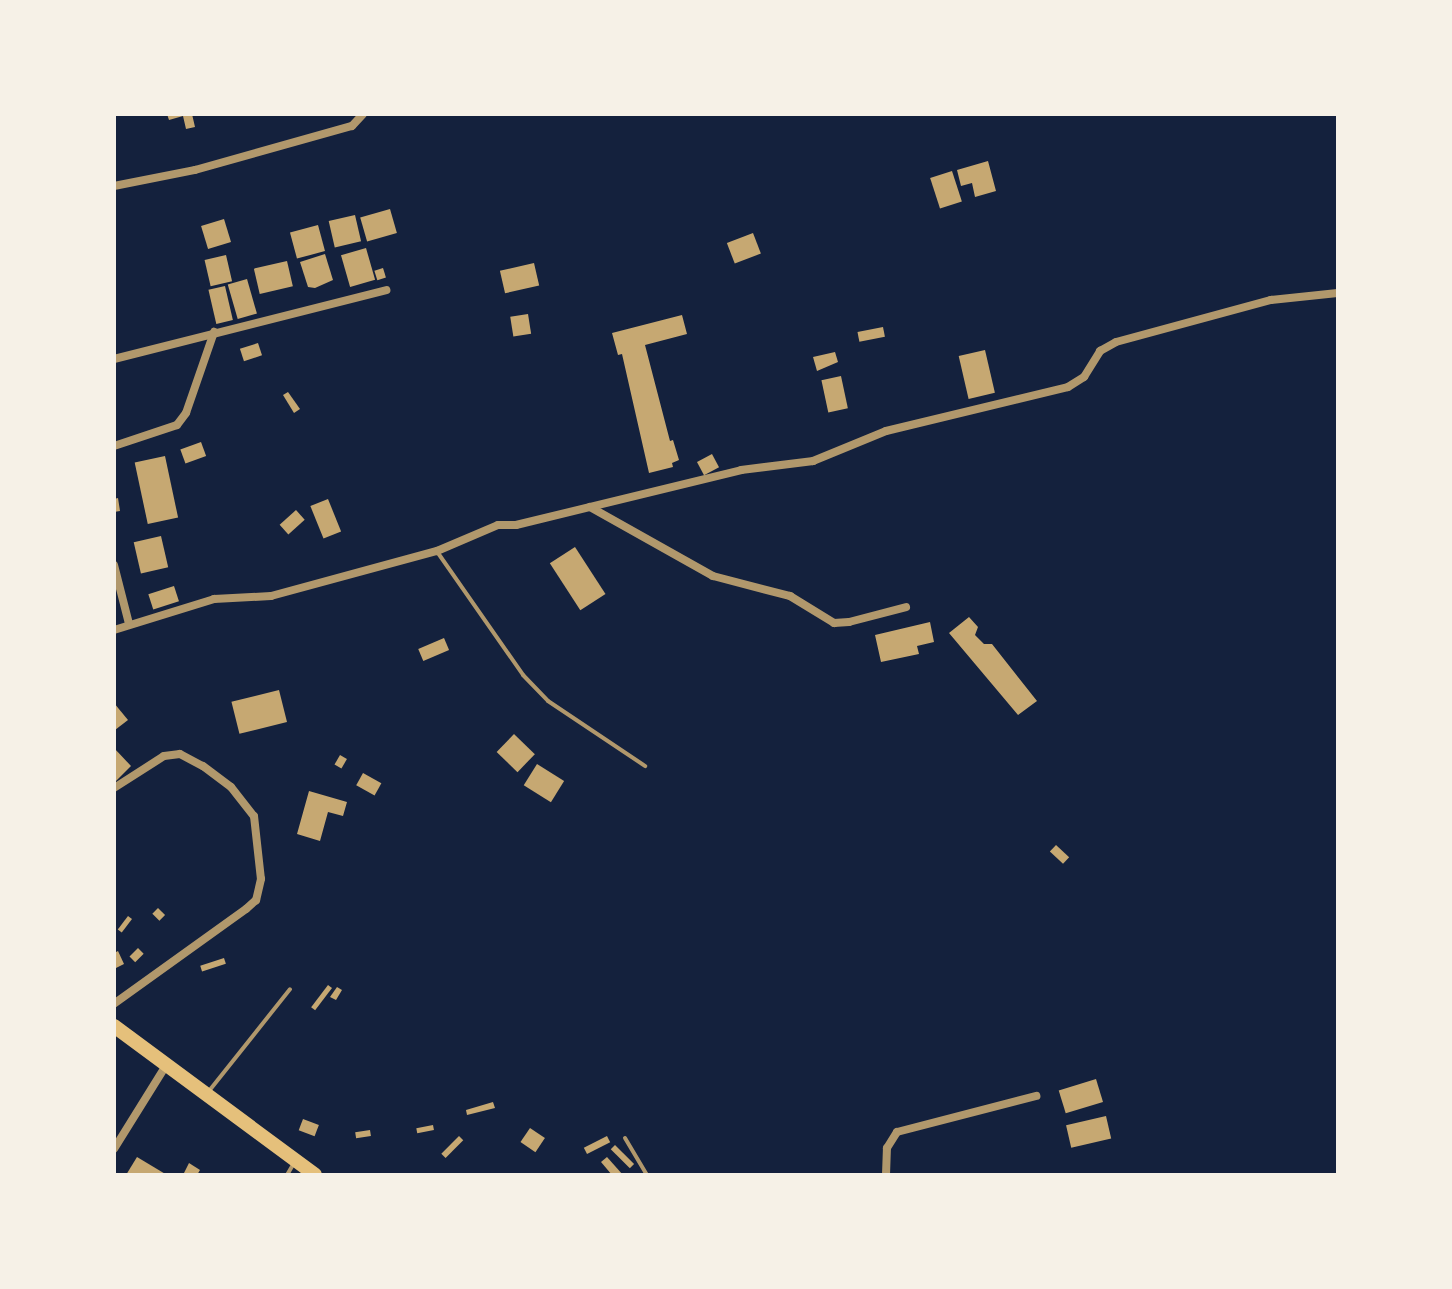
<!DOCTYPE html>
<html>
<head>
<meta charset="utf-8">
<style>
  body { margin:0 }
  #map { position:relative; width:1452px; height:1289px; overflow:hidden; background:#14213d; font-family:"PT Sans Narrow",sans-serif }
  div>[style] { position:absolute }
  .building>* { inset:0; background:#c6a872; transform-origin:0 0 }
  .service>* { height:4px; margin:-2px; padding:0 2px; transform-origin:2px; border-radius:2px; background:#b1986c }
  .minor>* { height:8px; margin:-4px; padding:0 4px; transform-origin:4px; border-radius:4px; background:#b1986c }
  .trunk>* { height:14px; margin:-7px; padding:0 7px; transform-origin:7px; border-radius:7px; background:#e5c07b }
  span { translate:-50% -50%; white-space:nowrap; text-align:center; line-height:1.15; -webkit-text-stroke:6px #f6f1e7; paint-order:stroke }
  .frame { position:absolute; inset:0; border:116px solid #f6f1e7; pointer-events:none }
</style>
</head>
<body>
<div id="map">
  <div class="building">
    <div style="clip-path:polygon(167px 114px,192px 114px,195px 127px,186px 129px,183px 116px,169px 120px)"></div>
    <div style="clip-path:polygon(988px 161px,996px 191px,975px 197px,972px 183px,961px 186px,957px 170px)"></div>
    <div style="left:952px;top:171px;width:32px;height:23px;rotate:72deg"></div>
    <div style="left:390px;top:209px;width:25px;height:31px;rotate:74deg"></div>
    <div style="left:355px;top:215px;width:27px;height:27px;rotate:77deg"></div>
    <div style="left:224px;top:219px;width:24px;height:24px;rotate:73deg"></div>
    <div style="left:318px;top:225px;width:27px;height:29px;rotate:75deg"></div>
    <div style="left:753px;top:233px;width:22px;height:28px;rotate:69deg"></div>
    <div style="left:366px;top:248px;width:33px;height:26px;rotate:74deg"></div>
    <div style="clip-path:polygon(325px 254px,333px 280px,315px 288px,308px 287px,300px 262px)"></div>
    <div style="left:226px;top:255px;width:27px;height:22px;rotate:77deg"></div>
    <div style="left:287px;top:261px;width:26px;height:34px;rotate:77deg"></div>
    <div style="left:534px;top:263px;width:23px;height:35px;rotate:77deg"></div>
    <div style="left:383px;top:268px;width:10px;height:9px;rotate:73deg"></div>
    <div style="left:247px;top:279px;width:36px;height:20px;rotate:74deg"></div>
    <div style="left:225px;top:286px;width:35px;height:17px;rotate:77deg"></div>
    <div style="left:528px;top:314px;width:20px;height:18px;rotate:81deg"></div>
    <div style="clip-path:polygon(682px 315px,687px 334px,645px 345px,670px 441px,673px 440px,679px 460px,672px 463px,673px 467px,649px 473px,622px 354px,618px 355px,612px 333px)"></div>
    <div style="left:883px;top:327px;width:10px;height:26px;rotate:79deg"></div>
    <div style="left:258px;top:343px;width:13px;height:19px;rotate:72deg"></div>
    <div style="left:985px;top:350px;width:44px;height:27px;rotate:77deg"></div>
    <div style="clip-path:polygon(835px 352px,838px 362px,817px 371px,813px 357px)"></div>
    <div style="left:841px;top:376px;width:33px;height:20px;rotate:78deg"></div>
    <div style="clip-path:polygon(288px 392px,300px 409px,294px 413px,283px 395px)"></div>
    <div style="left:201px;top:442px;width:15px;height:22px;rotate:70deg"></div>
    <div style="left:712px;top:454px;width:15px;height:17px;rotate:62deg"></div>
    <div style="left:165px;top:456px;width:63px;height:31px;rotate:78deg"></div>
    <div style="clip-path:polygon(118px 498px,120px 511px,114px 512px,114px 499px)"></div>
    <div style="left:328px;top:499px;width:35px;height:19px;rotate:68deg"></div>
    <div style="left:296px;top:510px;width:13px;height:22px;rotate:48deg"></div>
    <div style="left:161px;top:536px;width:32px;height:28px;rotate:77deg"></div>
    <div style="left:575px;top:547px;width:56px;height:30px;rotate:57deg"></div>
    <div style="left:174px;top:586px;width:16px;height:27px;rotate:72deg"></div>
    <div style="clip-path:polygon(969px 617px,978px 627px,975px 635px,984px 644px,992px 644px,1037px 701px,1018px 715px,949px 633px)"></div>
    <div style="clip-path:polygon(930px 622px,934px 642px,917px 646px,919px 654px,881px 662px,875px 635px)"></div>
    <div style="left:444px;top:638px;width:13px;height:28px;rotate:67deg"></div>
    <div style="left:279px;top:690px;width:33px;height:49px;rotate:76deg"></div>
    <div style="clip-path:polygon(114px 703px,128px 720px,115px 730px,114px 729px)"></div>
    <div style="left:514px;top:734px;width:29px;height:25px;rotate:44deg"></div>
    <div style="clip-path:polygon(114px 748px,131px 766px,114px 783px)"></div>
    <div style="left:340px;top:755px;width:8px;height:11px;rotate:30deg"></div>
    <div style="left:537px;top:764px;width:32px;height:25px;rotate:32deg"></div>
    <div style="left:363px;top:773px;width:21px;height:14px;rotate:29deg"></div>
    <div style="clip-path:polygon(309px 791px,347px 802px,343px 816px,328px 812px,320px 841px,297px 834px)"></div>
    <div style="left:1056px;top:845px;width:18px;height:9px;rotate:43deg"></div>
    <div style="left:158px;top:908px;width:10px;height:8px;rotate:45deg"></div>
    <div style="left:128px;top:916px;width:5px;height:17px;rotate:37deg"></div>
    <div style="left:138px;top:948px;width:8px;height:12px;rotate:45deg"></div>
    <div style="clip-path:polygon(118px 951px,124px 964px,114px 969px,114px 953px)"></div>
    <div style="left:224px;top:958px;width:6px;height:25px;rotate:72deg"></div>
    <div style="left:328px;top:985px;width:5px;height:28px;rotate:37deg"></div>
    <div style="clip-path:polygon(337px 987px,342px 990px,336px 1000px,330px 997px)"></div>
    <div style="left:1096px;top:1079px;width:24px;height:39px;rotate:73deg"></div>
    <div style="clip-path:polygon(493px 1102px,495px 1108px,467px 1115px,466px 1110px)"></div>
    <div style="left:1106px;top:1116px;width:23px;height:41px;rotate:77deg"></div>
    <div style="left:303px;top:1119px;width:17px;height:12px;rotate:21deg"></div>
    <div style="left:433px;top:1125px;width:5px;height:17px;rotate:79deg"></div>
    <div style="left:530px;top:1128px;width:18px;height:17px;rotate:34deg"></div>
    <div style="left:370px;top:1130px;width:6px;height:15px;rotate:81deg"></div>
    <div style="left:459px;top:1136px;width:6px;height:25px;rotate:45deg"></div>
    <div style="left:607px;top:1136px;width:7px;height:26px;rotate:63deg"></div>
    <div style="left:615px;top:1145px;width:27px;height:6px;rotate:45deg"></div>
    <div style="clip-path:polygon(137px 1157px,167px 1175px,126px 1175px)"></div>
    <div style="clip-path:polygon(607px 1157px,623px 1175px,612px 1175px,601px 1162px)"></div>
    <div style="clip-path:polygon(189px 1163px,200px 1170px,197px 1175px,183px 1175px)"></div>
  </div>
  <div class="service">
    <div style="left:438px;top:553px;width:149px;rotate:55.1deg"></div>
    <div style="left:523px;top:675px;width:36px;rotate:46deg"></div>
    <div style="left:548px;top:701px;width:117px;rotate:33.8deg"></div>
    <div style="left:209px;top:1091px;width:130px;rotate:-51.5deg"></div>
    <div style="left:625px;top:1138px;width:43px;rotate:59.3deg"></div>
    <div style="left:287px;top:1175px;width:14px;rotate:-60deg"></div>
  </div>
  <div class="minor">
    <div style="left:114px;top:186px;width:83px;rotate:-11.2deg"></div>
    <div style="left:195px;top:170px;width:163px;rotate:-15.7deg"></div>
    <div style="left:352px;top:126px;width:16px;rotate:-47deg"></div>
    <div style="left:114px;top:359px;width:281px;rotate:-14.2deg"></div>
    <div style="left:114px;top:446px;width:66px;rotate:-18.4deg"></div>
    <div style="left:177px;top:425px;width:15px;rotate:-53deg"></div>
    <div style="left:186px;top:413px;width:86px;rotate:-70.9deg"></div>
    <div style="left:590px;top:507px;width:141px;rotate:29.3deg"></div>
    <div style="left:713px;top:576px;width:80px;rotate:14.6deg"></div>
    <div style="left:790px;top:596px;width:52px;rotate:31.5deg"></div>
    <div style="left:834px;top:623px;width:15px;rotate:-4deg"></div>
    <div style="left:849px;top:622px;width:59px;rotate:-14.7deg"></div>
    <div style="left:114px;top:565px;width:61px;rotate:75.7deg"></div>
    <div style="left:114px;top:630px;width:105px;rotate:-17.2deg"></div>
    <div style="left:214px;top:599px;width:57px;rotate:-3deg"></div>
    <div style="left:271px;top:596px;width:172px;rotate:-15.2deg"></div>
    <div style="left:437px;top:551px;width:66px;rotate:-23.1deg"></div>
    <div style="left:498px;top:525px;width:18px"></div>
    <div style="left:516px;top:525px;width:232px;rotate:-13.7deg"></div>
    <div style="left:741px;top:470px;width:73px;rotate:-7.1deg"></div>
    <div style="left:813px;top:461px;width:79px;rotate:-22.3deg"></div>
    <div style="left:886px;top:431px;width:187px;rotate:-13.6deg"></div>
    <div style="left:1068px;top:387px;width:19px;rotate:-32deg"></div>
    <div style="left:1084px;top:377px;width:31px;rotate:-58deg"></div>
    <div style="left:1100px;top:351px;width:18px;rotate:-29deg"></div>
    <div style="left:1116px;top:342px;width:161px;rotate:-15.2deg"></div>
    <div style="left:1271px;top:300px;width:67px;rotate:-6deg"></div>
    <div style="left:114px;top:788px;width:59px;rotate:-32.6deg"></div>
    <div style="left:164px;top:756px;width:16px;rotate:-7deg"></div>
    <div style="left:180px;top:754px;width:26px;rotate:28deg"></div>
    <div style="left:203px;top:766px;width:35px;rotate:37deg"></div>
    <div style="left:231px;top:787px;width:37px;rotate:52deg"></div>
    <div style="left:254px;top:816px;width:63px;rotate:83.7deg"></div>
    <div style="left:261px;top:879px;width:22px;rotate:103deg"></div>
    <div style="left:256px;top:900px;width:13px;rotate:138deg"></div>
    <div style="left:246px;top:909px;width:163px;rotate:144.3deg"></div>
    <div style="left:114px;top:1149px;width:97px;rotate:-58.1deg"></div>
    <div style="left:886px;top:1175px;width:27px;rotate:-88deg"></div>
    <div style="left:887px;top:1148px;width:19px;rotate:-58deg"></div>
    <div style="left:897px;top:1132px;width:144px;rotate:-14.5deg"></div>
  </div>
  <div class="trunk">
    <div style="left:114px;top:1026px;width:250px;rotate:36.5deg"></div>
  </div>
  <div class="frame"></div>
</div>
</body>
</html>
